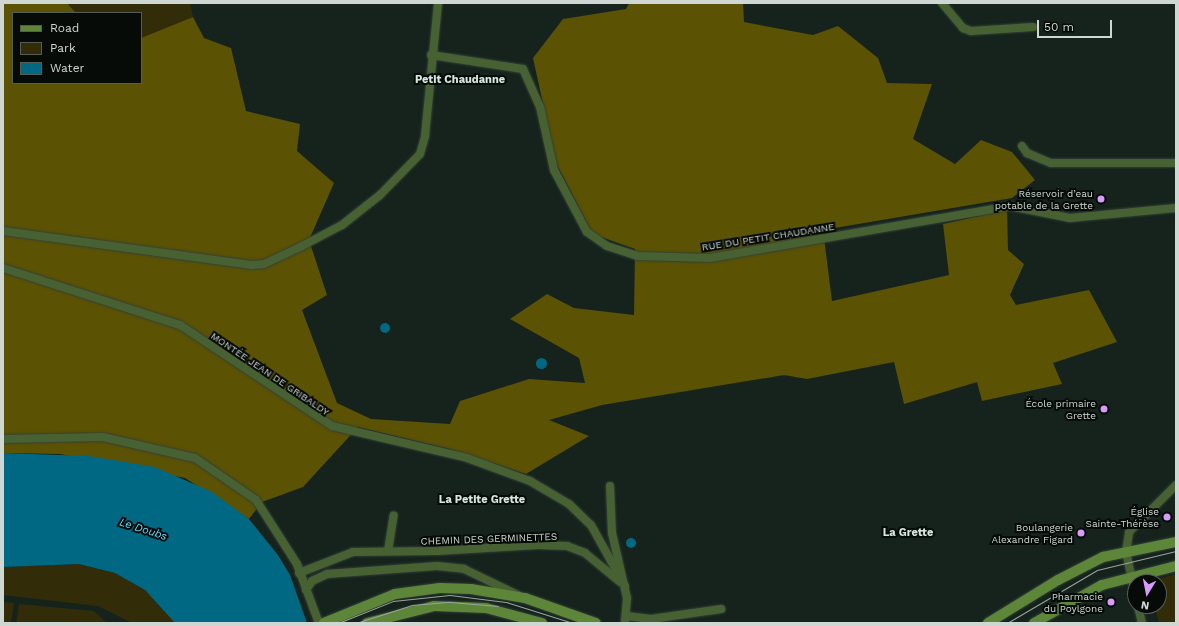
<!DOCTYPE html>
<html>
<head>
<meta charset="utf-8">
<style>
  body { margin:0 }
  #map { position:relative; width:1179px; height:626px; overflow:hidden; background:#15231c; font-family:"Work Sans",sans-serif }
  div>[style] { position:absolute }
  .green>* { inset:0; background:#322d08 }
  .forest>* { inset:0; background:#5b5203 }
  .water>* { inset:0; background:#006882 }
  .round { border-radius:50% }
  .roads { filter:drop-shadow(0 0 1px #334039) drop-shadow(0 0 1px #334039) }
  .minor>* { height:8px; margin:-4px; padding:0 4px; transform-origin:4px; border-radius:4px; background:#486132 }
  .secondary>* { height:10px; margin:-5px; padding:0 5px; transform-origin:5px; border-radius:5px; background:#5d8638 }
  .tram>* { height:1px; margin:-0.5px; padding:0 0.5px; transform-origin:0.5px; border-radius:0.5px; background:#9aa49f }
  .dots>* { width:11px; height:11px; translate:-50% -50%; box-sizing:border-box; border:2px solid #060b08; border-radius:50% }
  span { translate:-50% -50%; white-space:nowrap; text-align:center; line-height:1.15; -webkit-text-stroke:4px #060b08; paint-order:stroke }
  .poi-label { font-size:10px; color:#ced7d2 }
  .right { translate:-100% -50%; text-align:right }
  .street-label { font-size:10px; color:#ced7d2 }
  .neighbourhood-label { font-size:11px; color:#d5e8dd; font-weight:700 }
  .water-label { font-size:11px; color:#6bdafe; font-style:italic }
  .frame { position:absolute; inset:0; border:4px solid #ced7d2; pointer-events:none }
  .legend { position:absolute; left:12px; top:12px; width:130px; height:72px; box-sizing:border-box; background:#060b08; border:1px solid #565d59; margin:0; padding:5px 7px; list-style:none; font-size:12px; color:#ced7d2 }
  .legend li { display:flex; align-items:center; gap:8px; height:20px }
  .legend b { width:20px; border:1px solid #565d59 }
  .north { position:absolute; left:1127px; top:574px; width:40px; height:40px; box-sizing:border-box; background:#060b08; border:1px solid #565d59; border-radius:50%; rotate:190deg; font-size:11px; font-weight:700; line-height:16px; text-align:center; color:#ced7d2 }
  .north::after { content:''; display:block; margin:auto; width:14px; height:18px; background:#d79bf9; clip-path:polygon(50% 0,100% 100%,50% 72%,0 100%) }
  .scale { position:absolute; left:1037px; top:20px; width:75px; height:18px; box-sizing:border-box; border:2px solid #ced7d2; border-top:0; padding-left:5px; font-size:12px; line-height:14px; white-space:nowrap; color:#ced7d2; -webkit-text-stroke:3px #060b08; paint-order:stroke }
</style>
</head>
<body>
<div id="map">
  <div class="green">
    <div style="clip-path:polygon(67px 3px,190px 3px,193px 17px,141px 38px,141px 13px,76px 13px)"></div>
    <div style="clip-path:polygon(79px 564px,115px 573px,145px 590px,175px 623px,130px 622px,98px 606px,3px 595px,3px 567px)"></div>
    <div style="clip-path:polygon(1176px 574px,1176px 623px,1159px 623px,1155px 606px,1159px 606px,1159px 582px,1151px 581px)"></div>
    <div style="clip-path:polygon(3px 602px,14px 603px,11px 623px,3px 622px)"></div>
    <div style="clip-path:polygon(19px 604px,94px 611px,107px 623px,16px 623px)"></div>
  </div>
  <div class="forest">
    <div style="clip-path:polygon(3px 3px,67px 3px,76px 13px,13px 13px,13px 83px,141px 83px,141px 38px,193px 17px,204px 38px,231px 48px,246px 111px,300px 124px,297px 151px,334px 183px,309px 240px,327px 295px,302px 310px,337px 403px,371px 419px,450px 424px,460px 401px,529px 379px,585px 383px,579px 358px,510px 319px,547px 294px,574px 308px,634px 315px,635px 249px,593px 234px,556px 163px,533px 58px,563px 19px,626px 9px,629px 3px,743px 3px,744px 22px,813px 35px,838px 26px,878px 58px,887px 83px,932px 84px,913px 139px,955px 164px,981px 140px,1012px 152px,1035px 180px,1012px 198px,823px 230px,832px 301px,949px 275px,943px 224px,1007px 210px,1008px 250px,1024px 264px,1010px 295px,1016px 305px,1089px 290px,1117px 342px,1053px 363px,1062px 384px,982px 401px,977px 382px,904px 404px,894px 362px,807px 379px,784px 375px,602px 405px,549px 420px,589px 436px,526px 474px,450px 449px,358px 427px,303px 487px,262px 502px,249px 519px,185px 478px,60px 454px,3px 453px)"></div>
  </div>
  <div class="water">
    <div class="round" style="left:380px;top:323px;width:10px;height:10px"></div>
    <div class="round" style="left:535.5px;top:357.5px;width:11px;height:11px"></div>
    <div style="clip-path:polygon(3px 453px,89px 456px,155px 467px,212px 492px,249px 519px,278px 555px,290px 575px,307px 623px,175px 623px,145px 590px,115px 573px,79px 564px,3px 567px)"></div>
    <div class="round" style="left:626px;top:538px;width:10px;height:10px"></div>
  </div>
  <div class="roads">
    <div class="minor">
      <div style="left:942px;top:3px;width:33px;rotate:50deg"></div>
      <div style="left:963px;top:28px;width:9px;rotate:21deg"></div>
      <div style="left:971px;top:31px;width:62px;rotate:-3.7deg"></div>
      <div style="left:431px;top:55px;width:93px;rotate:8.7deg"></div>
      <div style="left:523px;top:69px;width:42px;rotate:65.9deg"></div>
      <div style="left:540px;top:107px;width:65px;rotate:77.5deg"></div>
      <div style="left:554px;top:170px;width:70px;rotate:62deg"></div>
      <div style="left:587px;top:232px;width:24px;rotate:35deg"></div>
      <div style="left:607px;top:246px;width:32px;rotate:18deg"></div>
      <div style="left:637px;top:256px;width:73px;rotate:1.6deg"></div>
      <div style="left:710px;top:258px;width:304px;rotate:-9.8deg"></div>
      <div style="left:1010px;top:206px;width:61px;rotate:11.3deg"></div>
      <div style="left:1070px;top:218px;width:106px;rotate:-5.4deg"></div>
      <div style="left:1022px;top:146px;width:9px;rotate:54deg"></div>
      <div style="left:1027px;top:153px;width:26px;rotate:23deg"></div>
      <div style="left:1051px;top:163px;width:125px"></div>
      <div style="left:3px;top:231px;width:251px;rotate:7.8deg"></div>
      <div style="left:252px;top:265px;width:12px;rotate:-5deg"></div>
      <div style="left:264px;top:264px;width:42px;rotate:-25.3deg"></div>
      <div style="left:302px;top:246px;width:45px;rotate:-27.7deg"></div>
      <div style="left:342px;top:225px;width:48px;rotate:-38.3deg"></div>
      <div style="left:380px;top:195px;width:57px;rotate:-45.7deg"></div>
      <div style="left:420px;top:154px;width:19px;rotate:-74deg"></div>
      <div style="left:425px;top:136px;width:134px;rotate:-84.4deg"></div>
      <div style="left:3px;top:268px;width:186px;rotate:17.9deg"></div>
      <div style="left:180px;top:325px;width:182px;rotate:33.6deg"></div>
      <div style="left:332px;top:426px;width:139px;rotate:13.3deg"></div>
      <div style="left:467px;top:458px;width:67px;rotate:20.1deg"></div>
      <div style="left:530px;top:481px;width:45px;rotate:30.5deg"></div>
      <div style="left:569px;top:504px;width:30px;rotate:44deg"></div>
      <div style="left:591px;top:525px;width:70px;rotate:60.9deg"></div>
      <div style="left:3px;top:439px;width:100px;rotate:-1.1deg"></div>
      <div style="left:103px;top:437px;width:94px;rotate:12.9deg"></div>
      <div style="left:195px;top:458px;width:74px;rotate:34.5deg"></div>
      <div style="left:256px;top:500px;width:76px;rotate:57.4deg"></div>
      <div style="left:297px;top:564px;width:63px;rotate:69.6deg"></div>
      <div style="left:610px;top:486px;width:47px;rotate:87.6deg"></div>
      <div style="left:612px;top:533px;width:67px;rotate:77deg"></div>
      <div style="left:627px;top:598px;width:25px;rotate:95deg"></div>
      <div style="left:388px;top:551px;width:36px;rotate:-81deg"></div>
      <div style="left:299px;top:573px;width:58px;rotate:-21.3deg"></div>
      <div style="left:353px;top:552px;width:84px;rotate:-0.7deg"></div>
      <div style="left:437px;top:551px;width:101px;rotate:-3.4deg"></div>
      <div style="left:538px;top:545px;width:29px;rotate:2deg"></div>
      <div style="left:567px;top:546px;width:19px;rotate:21deg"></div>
      <div style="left:585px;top:553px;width:45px;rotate:39.6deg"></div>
      <div style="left:306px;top:590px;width:11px;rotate:-56deg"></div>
      <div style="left:312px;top:581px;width:17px;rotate:-25deg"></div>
      <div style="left:327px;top:574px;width:110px;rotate:-4.2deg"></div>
      <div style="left:437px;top:566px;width:27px;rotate:6deg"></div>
      <div style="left:464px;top:569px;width:60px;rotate:25.7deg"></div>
      <div style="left:1135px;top:593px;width:42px;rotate:-102.4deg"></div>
      <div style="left:1126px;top:552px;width:20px;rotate:-81deg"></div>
      <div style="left:1129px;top:532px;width:66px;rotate:-45deg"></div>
      <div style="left:1138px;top:606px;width:17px;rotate:77deg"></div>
      <div style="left:627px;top:616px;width:24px;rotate:7deg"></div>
      <div style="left:651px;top:619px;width:71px;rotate:-8.1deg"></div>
    </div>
    <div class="secondary">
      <div style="left:324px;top:623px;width:77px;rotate:-22.2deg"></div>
      <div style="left:395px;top:594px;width:45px;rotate:-7.6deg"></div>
      <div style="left:440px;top:588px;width:31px;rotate:2deg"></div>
      <div style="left:471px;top:589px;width:55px;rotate:9.5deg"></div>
      <div style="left:525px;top:598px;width:75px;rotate:19.4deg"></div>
      <div style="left:367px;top:623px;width:69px;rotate:-14.2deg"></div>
      <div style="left:434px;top:606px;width:52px;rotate:2.2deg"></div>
      <div style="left:486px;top:608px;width:58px;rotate:15deg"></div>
      <div style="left:988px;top:623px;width:82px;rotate:-31.6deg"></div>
      <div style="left:1058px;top:580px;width:51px;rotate:-27.1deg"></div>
      <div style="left:1103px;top:557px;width:75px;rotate:-11.6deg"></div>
      <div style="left:1034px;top:623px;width:78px;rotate:-29.2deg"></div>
      <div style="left:1102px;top:585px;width:76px;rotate:-14.4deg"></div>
    </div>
  </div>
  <div class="tram">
    <div style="left:338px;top:623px;width:59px;rotate:-21.8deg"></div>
    <div style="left:393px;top:601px;width:57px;rotate:-6deg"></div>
    <div style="left:450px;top:595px;width:56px;rotate:7.1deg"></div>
    <div style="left:506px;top:602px;width:70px;rotate:17.4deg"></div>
    <div style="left:356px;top:623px;width:59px;rotate:-17.8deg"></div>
    <div style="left:412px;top:605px;width:38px;rotate:-5deg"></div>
    <div style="left:450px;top:602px;width:48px;rotate:4.8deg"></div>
    <div style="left:1007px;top:623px;width:104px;rotate:-30.5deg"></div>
    <div style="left:1097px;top:570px;width:81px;rotate:-13.5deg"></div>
  </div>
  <div class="dots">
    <div style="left:1101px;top:199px;background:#d79bf9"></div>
    <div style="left:1104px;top:409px;background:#d79bf9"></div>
    <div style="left:1167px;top:517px;background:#d79bf9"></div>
    <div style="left:1081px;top:533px;background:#d79bf9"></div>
    <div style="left:1111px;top:602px;background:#d79bf9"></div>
  </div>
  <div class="poi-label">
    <span class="right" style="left:1093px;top:199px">Réservoir d’eau<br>potable de la Grette</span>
    <span class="right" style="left:1096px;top:409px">École primaire<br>Grette</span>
    <span class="right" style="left:1159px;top:517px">Église<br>Sainte-Thérèse</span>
    <span class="right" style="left:1073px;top:533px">Boulangerie<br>Alexandre Figard</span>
    <span class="right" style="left:1103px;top:602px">Pharmacie<br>du Poylgone</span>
  </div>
  <div class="street-label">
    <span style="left:768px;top:237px;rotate:-9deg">RUE DU PETIT CHAUDANNE</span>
    <span style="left:270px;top:374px;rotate:34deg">MONTÉE JEAN DE GRIBALDY</span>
    <span style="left:489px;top:539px;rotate:-2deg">CHEMIN DES GERMINETTES</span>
  </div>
  <div class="neighbourhood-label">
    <span style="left:460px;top:80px">Petit Chaudanne</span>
    <span style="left:482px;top:500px">La Petite Grette</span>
    <span style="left:908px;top:533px">La Grette</span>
  </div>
  <div class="water-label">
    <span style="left:143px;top:530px;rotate:18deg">Le Doubs</span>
  </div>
  <div class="frame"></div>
  <ul class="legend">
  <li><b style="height:5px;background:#5d8638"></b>Road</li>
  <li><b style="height:11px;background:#322d08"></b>Park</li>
  <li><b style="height:11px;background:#006882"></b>Water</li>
  </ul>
  <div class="north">N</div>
  <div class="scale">50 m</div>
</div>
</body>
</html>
